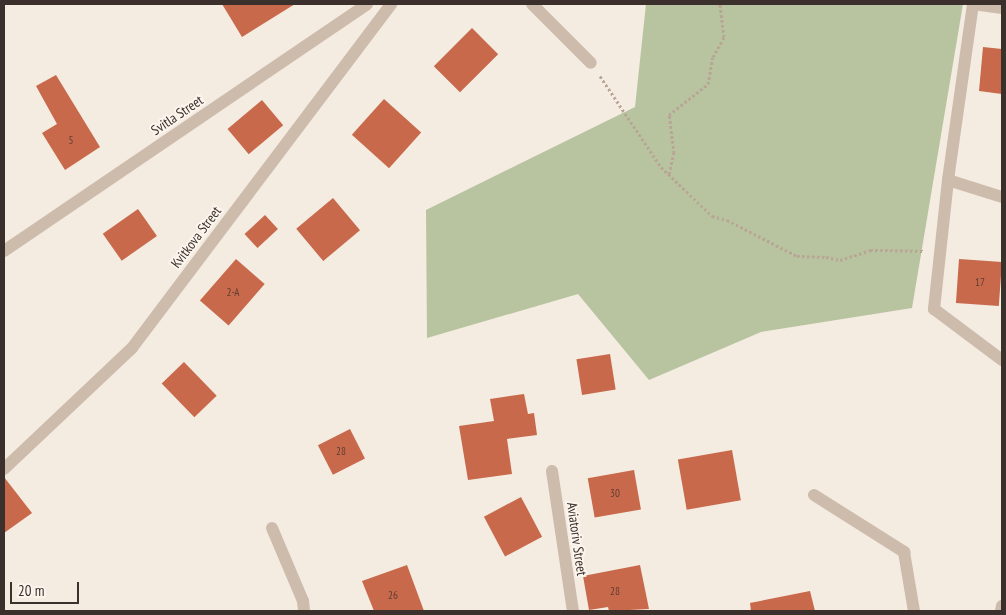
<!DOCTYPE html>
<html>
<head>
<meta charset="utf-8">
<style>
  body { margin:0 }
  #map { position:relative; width:1006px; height:615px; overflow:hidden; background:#f4ebe1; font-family:"PT Sans Narrow",sans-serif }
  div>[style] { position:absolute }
  .green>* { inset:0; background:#b8c4a0 }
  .building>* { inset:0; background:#c8694b; transform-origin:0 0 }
  .path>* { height:3px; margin-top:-1.5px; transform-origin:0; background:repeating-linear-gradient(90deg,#b9a596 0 2.5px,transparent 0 5px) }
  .lane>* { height:12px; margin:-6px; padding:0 6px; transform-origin:6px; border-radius:6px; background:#cdbbac }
  .street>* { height:12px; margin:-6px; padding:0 6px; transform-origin:6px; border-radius:6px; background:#cdbbac }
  span { translate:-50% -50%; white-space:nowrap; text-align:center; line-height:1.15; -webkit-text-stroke:4px #fbf5ee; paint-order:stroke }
  .number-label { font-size:11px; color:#5e3e33 }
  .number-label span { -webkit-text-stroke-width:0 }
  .street-label { font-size:14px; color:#3b302b }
  .frame { position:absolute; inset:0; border:5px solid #3b302b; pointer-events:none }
  .scale { position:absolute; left:10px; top:582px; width:69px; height:22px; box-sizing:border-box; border:2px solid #3b302b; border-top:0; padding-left:6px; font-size:15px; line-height:18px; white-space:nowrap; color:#3b302b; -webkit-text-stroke:4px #fbf5ee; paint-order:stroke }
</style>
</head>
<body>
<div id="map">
  <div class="green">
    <div style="clip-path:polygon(646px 4px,963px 4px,912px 308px,761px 332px,649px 380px,578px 294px,427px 338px,426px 210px,635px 107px)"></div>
  </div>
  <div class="building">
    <div style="clip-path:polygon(222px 4px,295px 4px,242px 37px)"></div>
    <div style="left:472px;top:28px;width:37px;height:54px;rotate:45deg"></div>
    <div style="clip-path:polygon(983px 47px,1002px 49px,1002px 94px,979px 91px)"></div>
    <div style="clip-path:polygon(56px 75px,100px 147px,65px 170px,42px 133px,57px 124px,36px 86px)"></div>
    <div style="left:384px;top:99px;width:50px;height:48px;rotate:42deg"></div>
    <div style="left:262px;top:100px;width:33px;height:45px;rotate:50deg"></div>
    <div style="left:333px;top:198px;width:42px;height:48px;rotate:50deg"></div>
    <div style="left:138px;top:209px;width:33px;height:43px;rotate:55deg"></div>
    <div style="left:265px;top:215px;width:19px;height:28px;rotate:47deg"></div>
    <div style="left:236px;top:259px;width:38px;height:55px;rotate:41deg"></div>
    <div style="left:959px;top:259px;width:43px;height:44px;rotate:4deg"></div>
    <div style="left:610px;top:354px;width:36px;height:34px;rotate:81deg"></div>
    <div style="left:184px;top:362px;width:47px;height:31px;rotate:46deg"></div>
    <div style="clip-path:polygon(524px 394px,528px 414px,534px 413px,537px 435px,507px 439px,512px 474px,468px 480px,459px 426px,494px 421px,490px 399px)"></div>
    <div style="left:350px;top:429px;width:33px;height:36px;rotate:63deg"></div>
    <div style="left:732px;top:450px;width:51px;height:55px;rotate:80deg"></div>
    <div style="left:634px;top:470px;width:40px;height:47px;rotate:80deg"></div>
    <div style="clip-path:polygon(4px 477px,32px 513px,4px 533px)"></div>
    <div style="left:521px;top:497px;width:45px;height:42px;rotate:62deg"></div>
    <div style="clip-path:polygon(407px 565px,424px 611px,374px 611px,362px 581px)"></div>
    <div style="clip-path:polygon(640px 565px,649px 609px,609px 611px,608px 607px,589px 610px,583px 576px)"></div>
    <div style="clip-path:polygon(810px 591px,815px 611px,751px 611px,750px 603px)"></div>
  </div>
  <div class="path">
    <div style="left:600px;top:76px;width:110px;rotate:56.2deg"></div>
    <div style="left:661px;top:167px;width:71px;rotate:43.9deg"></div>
    <div style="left:712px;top:216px;width:16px;rotate:15deg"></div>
    <div style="left:727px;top:220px;width:79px;rotate:27.2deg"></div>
    <div style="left:797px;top:256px;width:29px;rotate:2deg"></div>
    <div style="left:826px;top:257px;width:14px;rotate:12deg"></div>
    <div style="left:840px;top:260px;width:32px;rotate:-18deg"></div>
    <div style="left:870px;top:250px;width:54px;rotate:1.1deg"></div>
    <div style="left:669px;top:174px;width:22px;rotate:-77deg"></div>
    <div style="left:674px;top:153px;width:38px;rotate:-97deg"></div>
    <div style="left:669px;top:115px;width:50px;rotate:-38.5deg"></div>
    <div style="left:708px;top:84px;width:27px;rotate:-80deg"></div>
    <div style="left:713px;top:57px;width:23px;rotate:-61deg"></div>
    <div style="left:724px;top:37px;width:33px;rotate:-97deg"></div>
  </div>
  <div class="lane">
    <div style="left:532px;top:4px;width:83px;rotate:45deg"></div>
    <div style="left:1002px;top:8px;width:29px;rotate:-172deg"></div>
    <div style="left:973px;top:4px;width:178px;rotate:98.1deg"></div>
    <div style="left:948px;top:180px;width:130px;rotate:96.2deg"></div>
    <div style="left:934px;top:309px;width:85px;rotate:36.9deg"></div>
    <div style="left:948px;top:180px;width:57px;rotate:17.5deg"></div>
    <div style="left:814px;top:495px;width:107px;rotate:32.3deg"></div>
    <div style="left:904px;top:552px;width:60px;rotate:80.4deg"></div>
    <div style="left:1001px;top:611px;width:5px;rotate:-79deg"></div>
  </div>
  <div class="street">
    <div style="left:4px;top:251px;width:439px;rotate:-34.2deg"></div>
    <div style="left:4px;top:469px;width:176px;rotate:-43.4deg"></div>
    <div style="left:132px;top:348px;width:431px;rotate:-53deg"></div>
    <div style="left:552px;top:471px;width:142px;rotate:81.5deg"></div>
    <div style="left:272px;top:528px;width:79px;rotate:67deg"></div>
    <div style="left:303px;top:601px;width:10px;rotate:84deg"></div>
  </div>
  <div class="number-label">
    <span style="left:71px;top:140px">5</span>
    <span style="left:980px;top:282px">17</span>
    <span style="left:233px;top:292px">2-А</span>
    <span style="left:341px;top:451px">28</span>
    <span style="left:615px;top:493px">30</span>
    <span style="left:615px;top:591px">28</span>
    <span style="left:393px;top:595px">26</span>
  </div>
  <div class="street-label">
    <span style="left:177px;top:115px;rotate:-34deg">Svitla Street</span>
    <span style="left:196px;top:237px;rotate:-53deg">Kvitkova Street</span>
    <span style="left:577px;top:539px;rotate:82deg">Aviatoriv Street</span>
  </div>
  <div class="frame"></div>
  <div class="scale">20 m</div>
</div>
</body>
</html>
